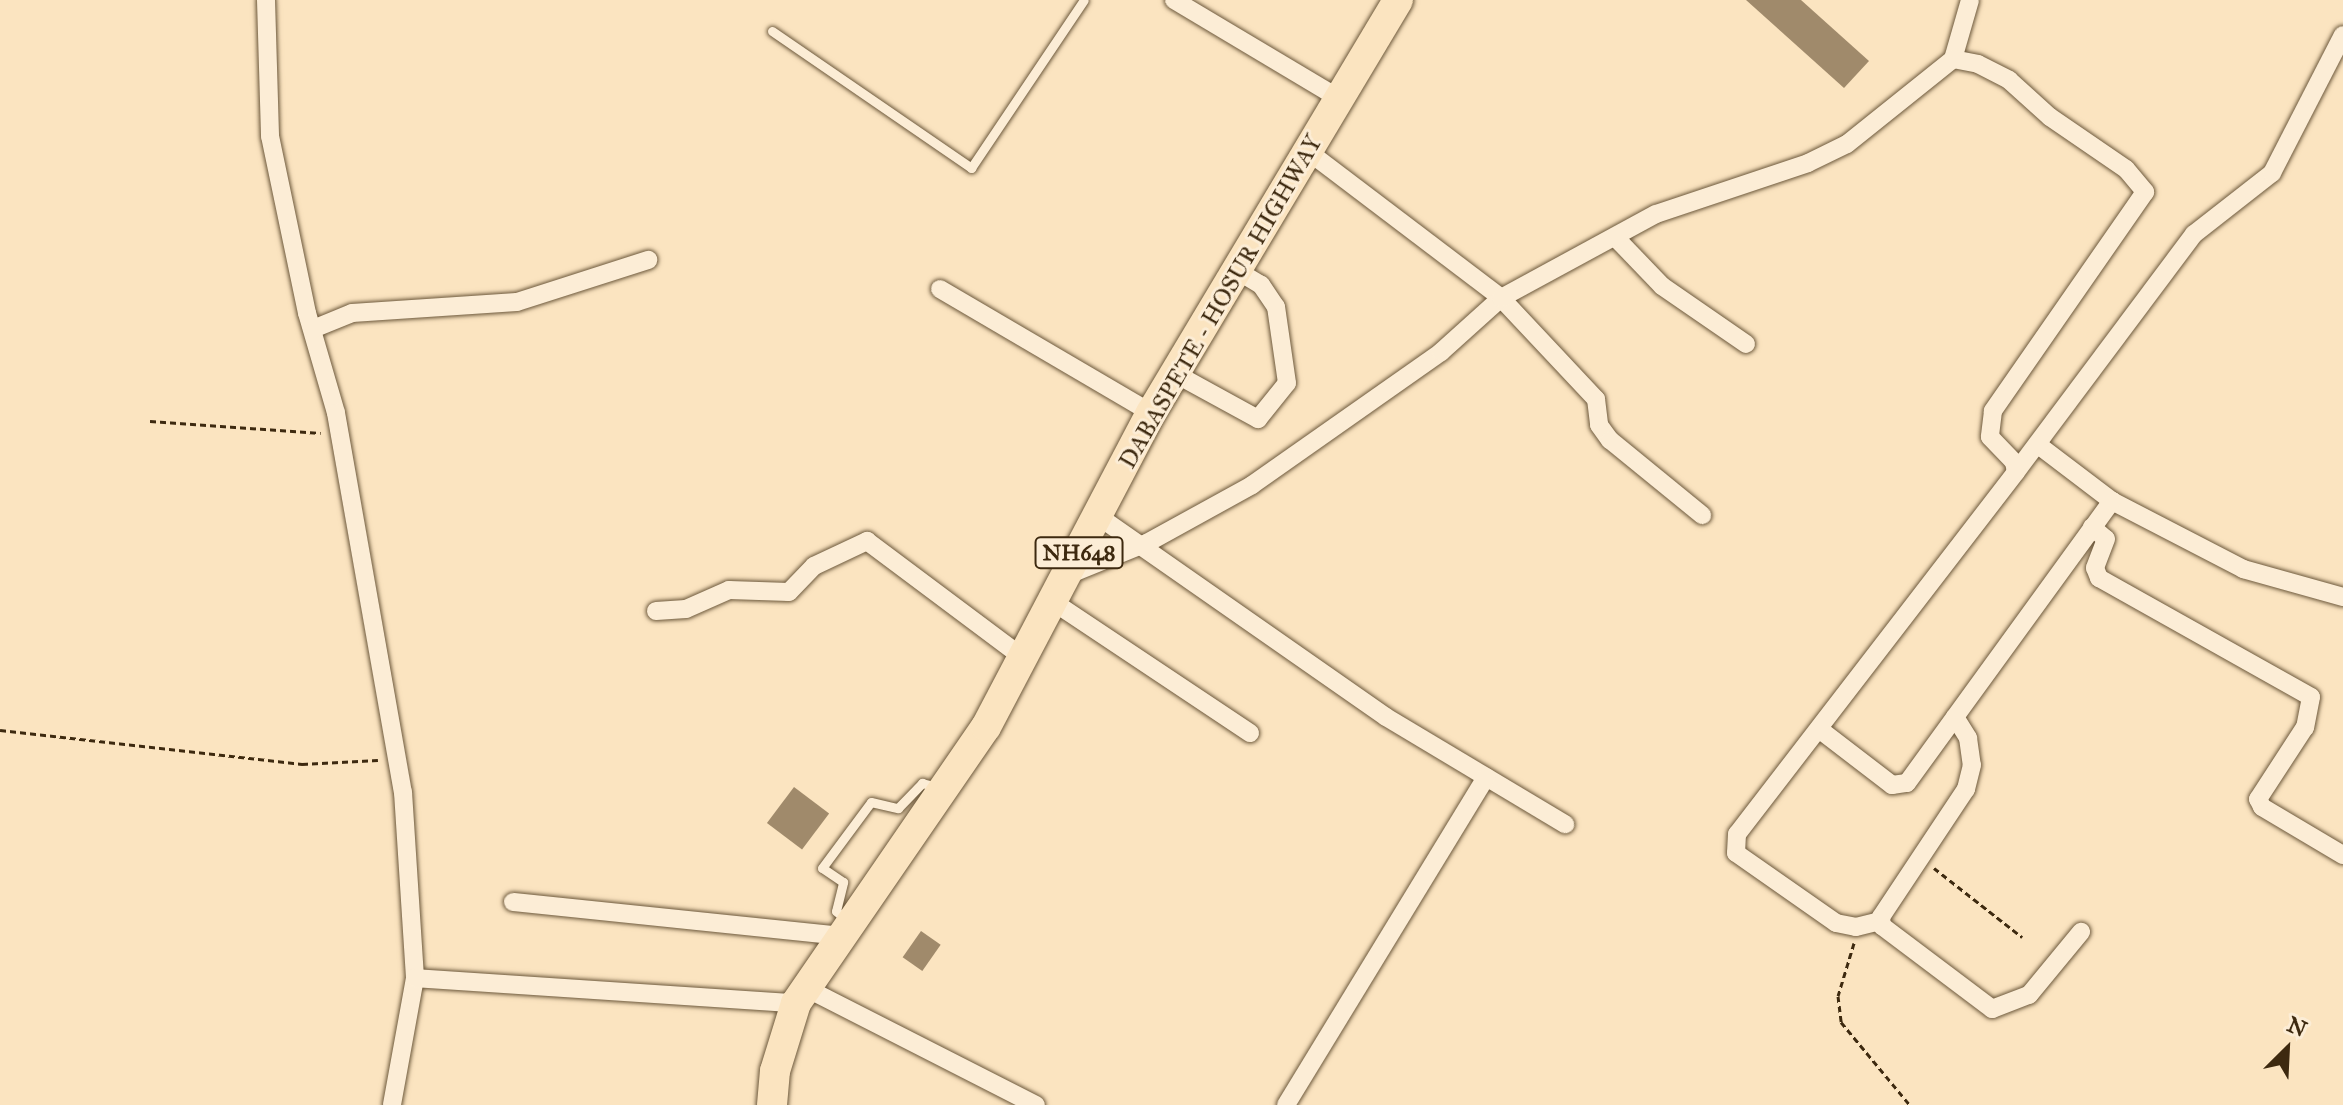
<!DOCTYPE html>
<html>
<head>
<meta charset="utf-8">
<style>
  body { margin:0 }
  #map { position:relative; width:2343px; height:1105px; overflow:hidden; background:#fbe4c0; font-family:"IM FELL Great Primer",serif }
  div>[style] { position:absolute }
  .building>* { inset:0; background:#a08a6b; transform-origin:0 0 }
  .path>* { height:3px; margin-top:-1.5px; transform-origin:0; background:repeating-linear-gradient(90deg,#3d290f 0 6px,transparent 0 10px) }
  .roads { filter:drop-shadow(0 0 2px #6c583b) drop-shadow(0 0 2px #6c583b) }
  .service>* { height:9px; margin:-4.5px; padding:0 4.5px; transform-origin:4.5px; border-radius:4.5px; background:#fcedd6 }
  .minor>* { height:18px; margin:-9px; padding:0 9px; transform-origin:9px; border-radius:9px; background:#fcedd6 }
  .trunk>* { height:30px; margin:-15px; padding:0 15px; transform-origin:15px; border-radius:15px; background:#fbe4c0 }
  span { translate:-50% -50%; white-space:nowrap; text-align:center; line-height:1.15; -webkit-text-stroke:6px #fcedd6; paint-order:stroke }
  .shield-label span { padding:2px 6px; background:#fcedd6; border:2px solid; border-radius:6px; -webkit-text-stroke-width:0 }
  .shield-label { font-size:22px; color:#3d290f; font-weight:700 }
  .street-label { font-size:24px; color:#3d290f }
  .north { position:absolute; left:2247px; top:1009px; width:80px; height:80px; -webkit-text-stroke:6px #fcedd6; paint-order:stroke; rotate:24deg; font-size:22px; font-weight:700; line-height:32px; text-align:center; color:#3d290f }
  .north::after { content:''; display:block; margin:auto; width:28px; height:36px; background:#3d290f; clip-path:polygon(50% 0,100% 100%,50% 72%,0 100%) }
</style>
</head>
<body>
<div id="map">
  <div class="building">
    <div style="clip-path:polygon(1746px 0,1801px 0,1869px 61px,1844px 88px)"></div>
    <div style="left:794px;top:787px;width:44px;height:45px;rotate:37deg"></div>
    <div style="left:921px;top:931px;width:24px;height:32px;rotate:35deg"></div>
  </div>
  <div class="path">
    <div style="left:150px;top:421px;width:171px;rotate:4deg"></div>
    <div style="left:0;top:730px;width:304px;rotate:6.4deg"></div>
    <div style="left:302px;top:764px;width:76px;rotate:-3deg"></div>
    <div style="left:1934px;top:868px;width:112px;rotate:38.1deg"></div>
    <div style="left:1854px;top:943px;width:55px;rotate:106.8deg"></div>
    <div style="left:1838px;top:996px;width:26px;rotate:83deg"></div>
    <div style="left:1841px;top:1022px;width:108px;rotate:50.3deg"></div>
  </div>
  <div class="roads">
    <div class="service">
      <div style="left:772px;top:31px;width:242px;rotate:34.5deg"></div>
      <div style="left:971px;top:168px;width:202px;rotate:-56.1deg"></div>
      <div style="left:847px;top:920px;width:14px;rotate:-141deg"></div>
      <div style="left:836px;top:911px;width:30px;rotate:-76deg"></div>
      <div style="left:843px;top:882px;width:25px;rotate:-146deg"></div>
      <div style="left:822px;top:868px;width:82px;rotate:-53.4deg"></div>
      <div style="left:871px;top:802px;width:28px;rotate:13deg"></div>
      <div style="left:898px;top:808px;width:35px;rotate:-46deg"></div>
      <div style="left:922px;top:783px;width:16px;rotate:15deg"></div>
    </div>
    <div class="minor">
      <div style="left:266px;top:0;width:136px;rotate:88.3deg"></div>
      <div style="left:270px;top:136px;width:181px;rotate:78.2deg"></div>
      <div style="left:307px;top:313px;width:104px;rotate:73.8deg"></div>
      <div style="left:336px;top:413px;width:385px;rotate:80deg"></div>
      <div style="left:403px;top:792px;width:186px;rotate:86.3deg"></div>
      <div style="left:415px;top:978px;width:129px;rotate:100.3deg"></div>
      <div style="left:1174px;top:0;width:193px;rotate:30.8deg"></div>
      <div style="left:1953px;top:59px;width:61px;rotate:-73.9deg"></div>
      <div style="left:1309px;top:152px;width:241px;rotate:37.2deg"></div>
      <div style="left:1501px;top:298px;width:139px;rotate:46.8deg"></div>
      <div style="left:1596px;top:399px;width:26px;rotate:83deg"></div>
      <div style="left:1599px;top:425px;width:19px;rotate:54deg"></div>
      <div style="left:1610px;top:440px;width:119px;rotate:39.2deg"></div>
      <div style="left:1615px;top:237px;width:68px;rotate:46.2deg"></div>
      <div style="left:1662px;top:286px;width:102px;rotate:34.6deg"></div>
      <div style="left:940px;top:289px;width:245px;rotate:30.4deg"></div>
      <div style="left:313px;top:329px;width:42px;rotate:-22.3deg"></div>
      <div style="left:352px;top:313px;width:165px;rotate:-3.8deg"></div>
      <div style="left:517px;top:302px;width:138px;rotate:-17.8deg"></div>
      <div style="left:1174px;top:373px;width:96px;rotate:28.7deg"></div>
      <div style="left:1258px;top:419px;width:46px;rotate:-51.1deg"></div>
      <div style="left:1287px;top:383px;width:77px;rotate:-98.2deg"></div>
      <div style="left:1276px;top:307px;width:27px;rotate:-124deg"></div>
      <div style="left:1261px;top:285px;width:27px;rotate:-149deg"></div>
      <div style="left:2016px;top:472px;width:297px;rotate:-53.2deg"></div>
      <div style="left:2194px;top:234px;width:99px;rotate:-38deg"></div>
      <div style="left:2272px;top:173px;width:155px;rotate:-62.8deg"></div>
      <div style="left:2112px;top:501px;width:148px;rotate:27.4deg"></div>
      <div style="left:2243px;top:569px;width:104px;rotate:15.6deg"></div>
      <div style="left:1098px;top:516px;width:351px;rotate:34.9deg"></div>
      <div style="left:1386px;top:717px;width:209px;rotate:30.9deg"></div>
      <div style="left:2092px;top:527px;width:18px;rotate:41deg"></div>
      <div style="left:2106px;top:539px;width:31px;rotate:111deg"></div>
      <div style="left:2095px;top:568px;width:11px;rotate:68deg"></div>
      <div style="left:2099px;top:578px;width:243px;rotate:29.3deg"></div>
      <div style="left:2311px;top:697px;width:31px;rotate:101deg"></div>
      <div style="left:2305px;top:727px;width:86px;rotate:123.1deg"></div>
      <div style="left:2258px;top:799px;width:9px;rotate:63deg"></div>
      <div style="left:2262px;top:807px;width:94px;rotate:30.7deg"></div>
      <div style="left:1068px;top:575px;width:85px;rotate:-22.1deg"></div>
      <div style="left:1147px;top:543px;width:120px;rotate:-28.9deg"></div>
      <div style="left:1252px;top:485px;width:231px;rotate:-35.1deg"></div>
      <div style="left:1441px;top:352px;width:81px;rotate:-42deg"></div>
      <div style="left:1501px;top:298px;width:176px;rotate:-28.5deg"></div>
      <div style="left:1656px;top:214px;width:160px;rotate:-18.5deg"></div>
      <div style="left:1808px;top:163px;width:43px;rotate:-26deg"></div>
      <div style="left:1847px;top:144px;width:136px;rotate:-38.7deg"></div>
      <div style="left:1953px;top:59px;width:25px;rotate:11deg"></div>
      <div style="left:1978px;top:64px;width:35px;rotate:27deg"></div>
      <div style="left:2009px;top:80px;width:55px;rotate:42.1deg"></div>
      <div style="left:2050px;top:117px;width:92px;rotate:34.4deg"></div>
      <div style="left:2126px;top:169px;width:30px;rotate:50deg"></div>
      <div style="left:2145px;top:192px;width:267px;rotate:124.8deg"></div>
      <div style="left:1993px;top:411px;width:26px;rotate:97deg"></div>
      <div style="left:1990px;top:437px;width:35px;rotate:46deg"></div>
      <div style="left:2014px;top:462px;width:10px;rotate:79deg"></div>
      <div style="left:2016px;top:472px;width:457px;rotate:127.6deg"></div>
      <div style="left:1737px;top:834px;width:19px;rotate:93deg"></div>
      <div style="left:1736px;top:853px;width:122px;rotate:35deg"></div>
      <div style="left:1836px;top:923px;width:20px;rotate:11deg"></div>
      <div style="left:1856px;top:927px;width:25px;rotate:-14deg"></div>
      <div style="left:1052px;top:601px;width:238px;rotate:33.7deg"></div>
      <div style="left:656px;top:611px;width:30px;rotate:-4deg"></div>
      <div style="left:686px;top:609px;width:47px;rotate:-23.8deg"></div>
      <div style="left:729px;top:590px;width:60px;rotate:1.9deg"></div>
      <div style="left:789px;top:592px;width:36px;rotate:-46deg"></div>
      <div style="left:814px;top:566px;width:59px;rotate:-25.3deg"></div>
      <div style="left:867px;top:541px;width:197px;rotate:36.8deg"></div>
      <div style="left:1955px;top:717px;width:25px;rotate:58deg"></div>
      <div style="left:1968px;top:738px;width:27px;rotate:82deg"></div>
      <div style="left:1972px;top:765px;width:25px;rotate:104deg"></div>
      <div style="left:1966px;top:789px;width:154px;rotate:123.6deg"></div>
      <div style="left:1881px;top:917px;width:9px;rotate:84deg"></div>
      <div style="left:1882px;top:926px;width:138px;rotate:37deg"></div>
      <div style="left:1992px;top:1009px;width:40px;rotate:-21deg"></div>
      <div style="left:2029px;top:995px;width:82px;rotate:-50.5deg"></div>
      <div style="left:1819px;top:729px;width:92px;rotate:37.5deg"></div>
      <div style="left:1892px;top:785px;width:15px;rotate:-8deg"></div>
      <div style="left:1907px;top:783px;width:349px;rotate:-54deg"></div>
      <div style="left:2112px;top:501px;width:94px;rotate:-142.8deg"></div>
      <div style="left:513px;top:902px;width:329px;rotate:5.9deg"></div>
      <div style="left:415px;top:978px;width:382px;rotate:3.8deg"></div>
      <div style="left:806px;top:988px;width:258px;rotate:27deg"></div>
      <div style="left:1286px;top:1105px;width:384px;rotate:-58.6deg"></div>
    </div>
    <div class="trunk">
      <div style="left:772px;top:1105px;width:34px;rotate:-85deg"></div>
      <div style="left:775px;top:1071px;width:71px;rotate:-72.8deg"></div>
      <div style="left:796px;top:1003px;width:335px;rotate:-55.5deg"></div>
      <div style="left:986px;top:727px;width:355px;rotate:-62.3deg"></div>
      <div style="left:1151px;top:413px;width:481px;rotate:-59.1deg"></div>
    </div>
  </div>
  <div class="shield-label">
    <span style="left:1079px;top:553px">NH648</span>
  </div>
  <div class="street-label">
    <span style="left:1221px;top:302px;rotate:-60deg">DABASPETE - HOSUR HIGHWAY</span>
  </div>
  <div class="north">N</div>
</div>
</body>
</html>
